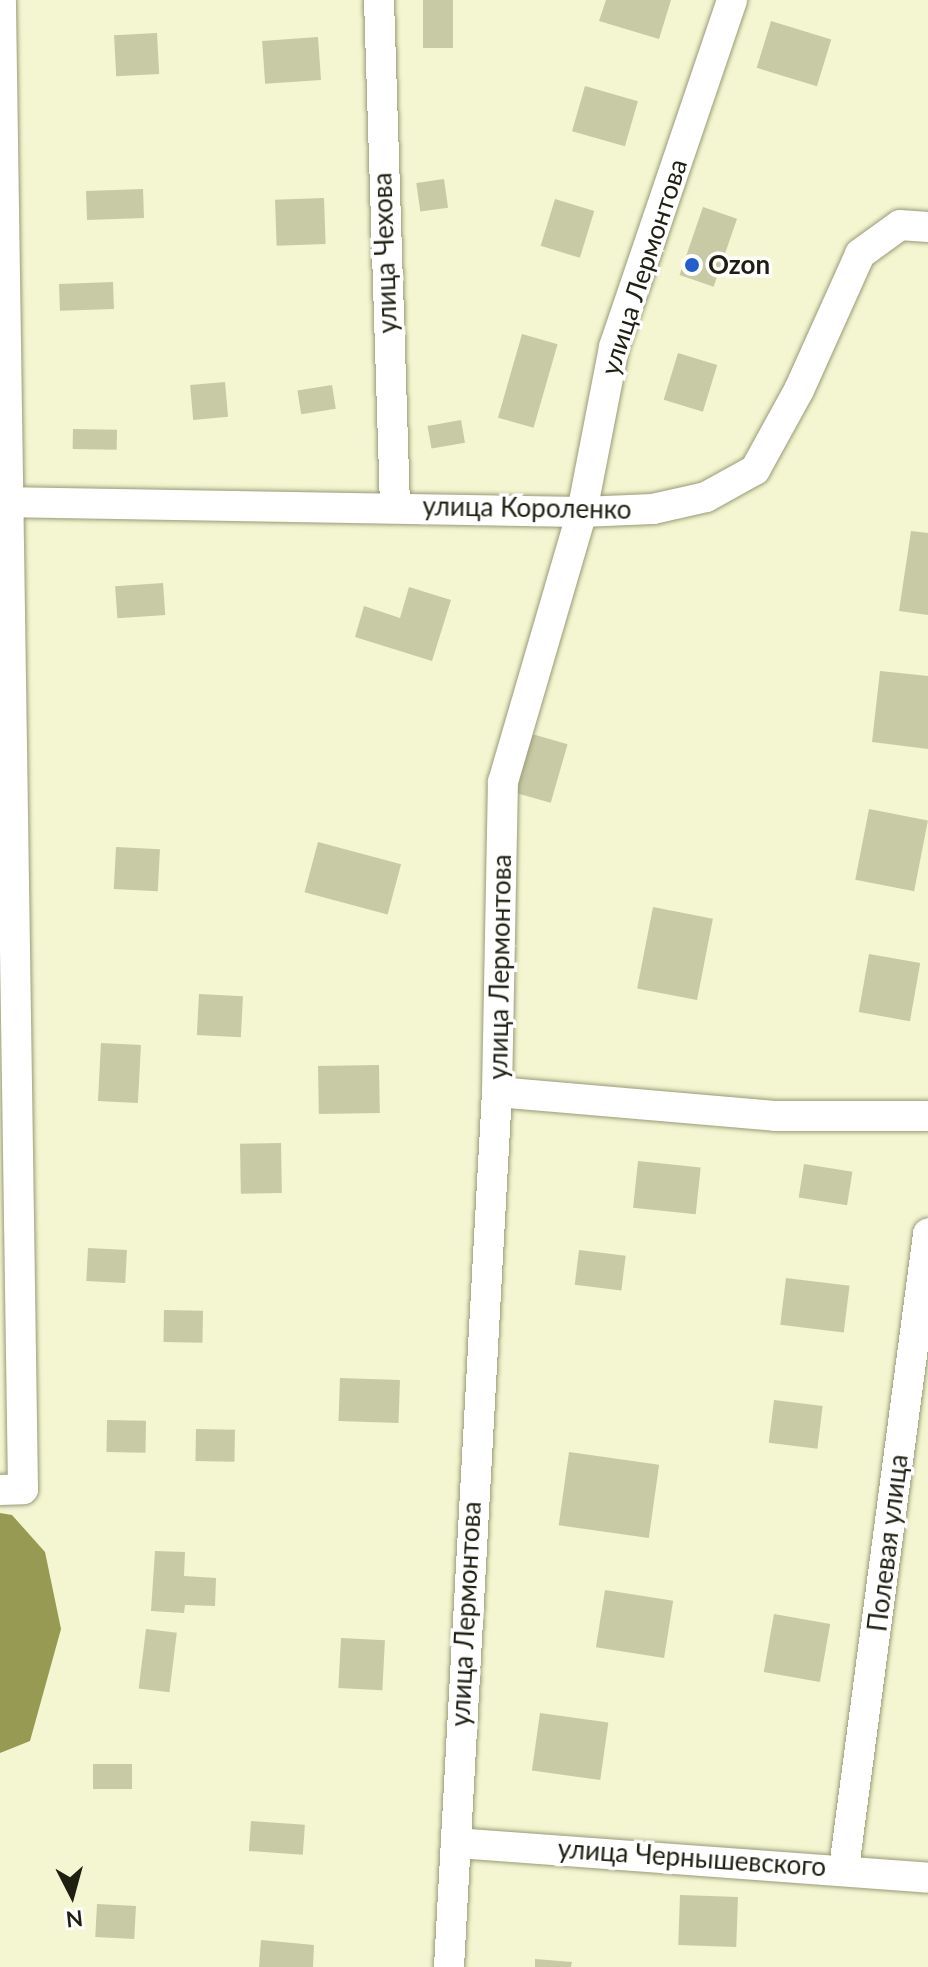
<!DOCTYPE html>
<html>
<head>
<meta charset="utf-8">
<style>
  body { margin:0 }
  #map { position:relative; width:928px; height:1967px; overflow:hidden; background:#f3f6d0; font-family:Lato,sans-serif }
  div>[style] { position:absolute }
  .water>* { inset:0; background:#979a52 }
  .building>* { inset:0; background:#c7caa5; transform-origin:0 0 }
  .roads { filter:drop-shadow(0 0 2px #999b78) drop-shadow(0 0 2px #999b78) }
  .minor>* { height:30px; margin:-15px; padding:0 15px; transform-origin:15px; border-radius:15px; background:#fff }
  .dots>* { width:22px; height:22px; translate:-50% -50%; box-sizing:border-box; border:4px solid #fff; border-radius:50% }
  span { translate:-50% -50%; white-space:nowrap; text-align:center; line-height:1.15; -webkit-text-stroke:7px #fff; paint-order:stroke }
  .street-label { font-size:26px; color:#1e1e11 }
  .poi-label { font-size:26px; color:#1e1e11; font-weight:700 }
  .left { translate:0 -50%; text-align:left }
  .north { position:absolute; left:32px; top:1855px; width:80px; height:80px; -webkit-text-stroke:6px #fff; paint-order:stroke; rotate:174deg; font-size:22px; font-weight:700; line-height:32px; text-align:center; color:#1e1e11 }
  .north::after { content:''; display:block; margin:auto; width:28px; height:36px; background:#1e1e11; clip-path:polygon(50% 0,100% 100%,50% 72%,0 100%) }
</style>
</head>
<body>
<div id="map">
  <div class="water">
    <div style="clip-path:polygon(0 1513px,12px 1515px,45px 1552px,61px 1629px,30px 1741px,0 1753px)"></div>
  </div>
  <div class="building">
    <div style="left:423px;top:0;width:30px;height:48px"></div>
    <div style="clip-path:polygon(606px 0,671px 0,659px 39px,599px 21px)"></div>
    <div style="left:771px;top:21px;width:63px;height:49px;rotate:17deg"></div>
    <div style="left:157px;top:33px;width:41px;height:43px;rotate:87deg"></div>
    <div style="left:318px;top:37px;width:43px;height:56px;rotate:86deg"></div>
    <div style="left:585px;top:86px;width:55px;height:47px;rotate:16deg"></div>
    <div style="left:444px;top:179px;width:29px;height:28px;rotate:82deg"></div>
    <div style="left:143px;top:189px;width:29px;height:57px;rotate:88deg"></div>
    <div style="left:324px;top:198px;width:46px;height:49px;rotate:88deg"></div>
    <div style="left:555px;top:199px;width:41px;height:49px;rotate:17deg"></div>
    <div style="left:703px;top:207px;width:36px;height:72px;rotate:19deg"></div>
    <div style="left:113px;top:282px;width:27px;height:54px;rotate:88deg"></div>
    <div style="left:522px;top:334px;width:37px;height:87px;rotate:16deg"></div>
    <div style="left:678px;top:353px;width:41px;height:49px;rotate:17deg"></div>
    <div style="left:225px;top:382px;width:35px;height:35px;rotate:85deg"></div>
    <div style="left:332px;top:385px;width:24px;height:35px;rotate:81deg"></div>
    <div style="left:461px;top:420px;width:23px;height:34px;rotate:80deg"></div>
    <div style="left:73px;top:429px;width:44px;height:20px;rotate:1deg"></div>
    <div style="clip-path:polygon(911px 531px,928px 533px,928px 615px,899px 611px)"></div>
    <div style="left:163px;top:583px;width:32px;height:48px;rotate:86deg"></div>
    <div style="clip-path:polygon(409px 587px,451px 600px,432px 661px,355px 637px,364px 606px,400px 618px)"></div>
    <div style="clip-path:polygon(880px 671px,928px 676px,928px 749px,872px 742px)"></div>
    <div style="left:532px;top:734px;width:37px;height:61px;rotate:16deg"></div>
    <div style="left:869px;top:809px;width:60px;height:72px;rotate:11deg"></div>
    <div style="left:318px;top:842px;width:86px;height:52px;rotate:15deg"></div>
    <div style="left:116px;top:847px;width:44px;height:42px;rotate:3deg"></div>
    <div style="left:653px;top:907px;width:61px;height:83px;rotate:11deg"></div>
    <div style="left:869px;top:954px;width:52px;height:59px;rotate:10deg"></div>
    <div style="left:199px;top:994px;width:44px;height:41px;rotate:3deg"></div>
    <div style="left:101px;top:1043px;width:40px;height:58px;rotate:3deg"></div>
    <div style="left:379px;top:1065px;width:48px;height:61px;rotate:89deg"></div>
    <div style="left:281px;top:1143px;width:50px;height:41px;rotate:89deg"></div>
    <div style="left:638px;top:1161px;width:63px;height:47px;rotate:6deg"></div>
    <div style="left:804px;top:1164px;width:49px;height:34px;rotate:9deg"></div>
    <div style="left:88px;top:1248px;width:39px;height:33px;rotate:3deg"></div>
    <div style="left:579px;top:1250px;width:47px;height:35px;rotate:7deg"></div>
    <div style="left:786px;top:1278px;width:64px;height:47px;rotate:7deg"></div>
    <div style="left:164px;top:1310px;width:39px;height:32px;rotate:1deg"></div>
    <div style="left:340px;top:1378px;width:60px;height:43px;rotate:2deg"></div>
    <div style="left:774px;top:1400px;width:49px;height:43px;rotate:7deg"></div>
    <div style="left:107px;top:1420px;width:39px;height:32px;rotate:1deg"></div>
    <div style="left:196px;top:1429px;width:39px;height:32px;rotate:1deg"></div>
    <div style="left:569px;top:1452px;width:91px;height:74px;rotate:8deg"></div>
    <div style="clip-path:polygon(155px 1551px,185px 1552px,184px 1576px,216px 1578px,215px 1606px,185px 1605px,184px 1613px,151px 1611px)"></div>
    <div style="left:605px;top:1590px;width:69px;height:58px;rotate:9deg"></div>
    <div style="left:774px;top:1614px;width:57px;height:59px;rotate:10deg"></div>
    <div style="left:146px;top:1629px;width:31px;height:60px;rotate:7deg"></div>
    <div style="left:341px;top:1638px;width:44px;height:50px;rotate:3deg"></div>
    <div style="left:540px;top:1713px;width:69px;height:58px;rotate:8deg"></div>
    <div style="left:93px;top:1764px;width:39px;height:25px"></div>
    <div style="left:251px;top:1821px;width:54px;height:30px;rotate:4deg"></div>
    <div style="left:680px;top:1895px;width:58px;height:50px;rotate:2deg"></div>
    <div style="left:97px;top:1904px;width:39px;height:33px;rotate:3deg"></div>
    <div style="clip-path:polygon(261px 1940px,314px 1945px,313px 1967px,259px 1967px)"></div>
    <div style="clip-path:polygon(535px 1959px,572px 1962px,571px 1967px,535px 1967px)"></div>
  </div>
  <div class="roads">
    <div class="minor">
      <div style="left:379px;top:0;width:506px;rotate:88.19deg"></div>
      <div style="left:0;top:502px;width:582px;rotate:0.98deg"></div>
      <div style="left:582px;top:512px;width:71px;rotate:-2.4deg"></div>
      <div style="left:653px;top:509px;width:54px;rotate:-12.8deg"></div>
      <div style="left:706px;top:497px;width:56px;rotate:-28.9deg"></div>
      <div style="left:755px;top:470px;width:91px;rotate:-61.2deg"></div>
      <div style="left:799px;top:390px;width:149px;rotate:-65.8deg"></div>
      <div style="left:860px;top:254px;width:49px;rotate:-35.9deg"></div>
      <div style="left:900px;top:225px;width:28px;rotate:4deg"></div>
      <div style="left:497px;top:1092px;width:279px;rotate:4.9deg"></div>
      <div style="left:775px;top:1116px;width:153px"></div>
      <div style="left:0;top:1490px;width:23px;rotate:-2deg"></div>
      <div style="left:23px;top:1489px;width:1489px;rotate:-90.85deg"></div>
      <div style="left:456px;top:1843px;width:473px;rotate:4.2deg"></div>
      <div style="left:844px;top:1868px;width:640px;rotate:-82.45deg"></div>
      <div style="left:449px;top:1967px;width:876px;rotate:-86.86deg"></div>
      <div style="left:497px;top:1092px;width:310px;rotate:-88.9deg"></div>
      <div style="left:503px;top:782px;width:281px;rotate:-73.7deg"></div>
      <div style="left:582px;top:512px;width:168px;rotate:-79deg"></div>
      <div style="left:614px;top:347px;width:367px;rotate:-71.2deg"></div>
    </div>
  </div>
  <div class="dots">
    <div style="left:692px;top:265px;background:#225fcc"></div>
  </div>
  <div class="street-label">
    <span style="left:385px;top:253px;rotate:-92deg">улица Чехова</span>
    <span style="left:644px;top:267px;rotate:-72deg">улица Лермонтова</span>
    <span style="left:527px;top:508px;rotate:1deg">улица Короленко</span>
    <span style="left:500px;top:967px;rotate:-89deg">улица Лермонтова</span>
    <span style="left:888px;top:1543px;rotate:-83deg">Полевая улица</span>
    <span style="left:466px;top:1614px;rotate:-87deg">улица Лермонтова</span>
    <span style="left:692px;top:1858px;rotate:4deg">улица Чернышевского</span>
  </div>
  <div class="poi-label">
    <span class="left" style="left:708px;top:265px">Ozon</span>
  </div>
  <div class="north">N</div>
</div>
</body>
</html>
